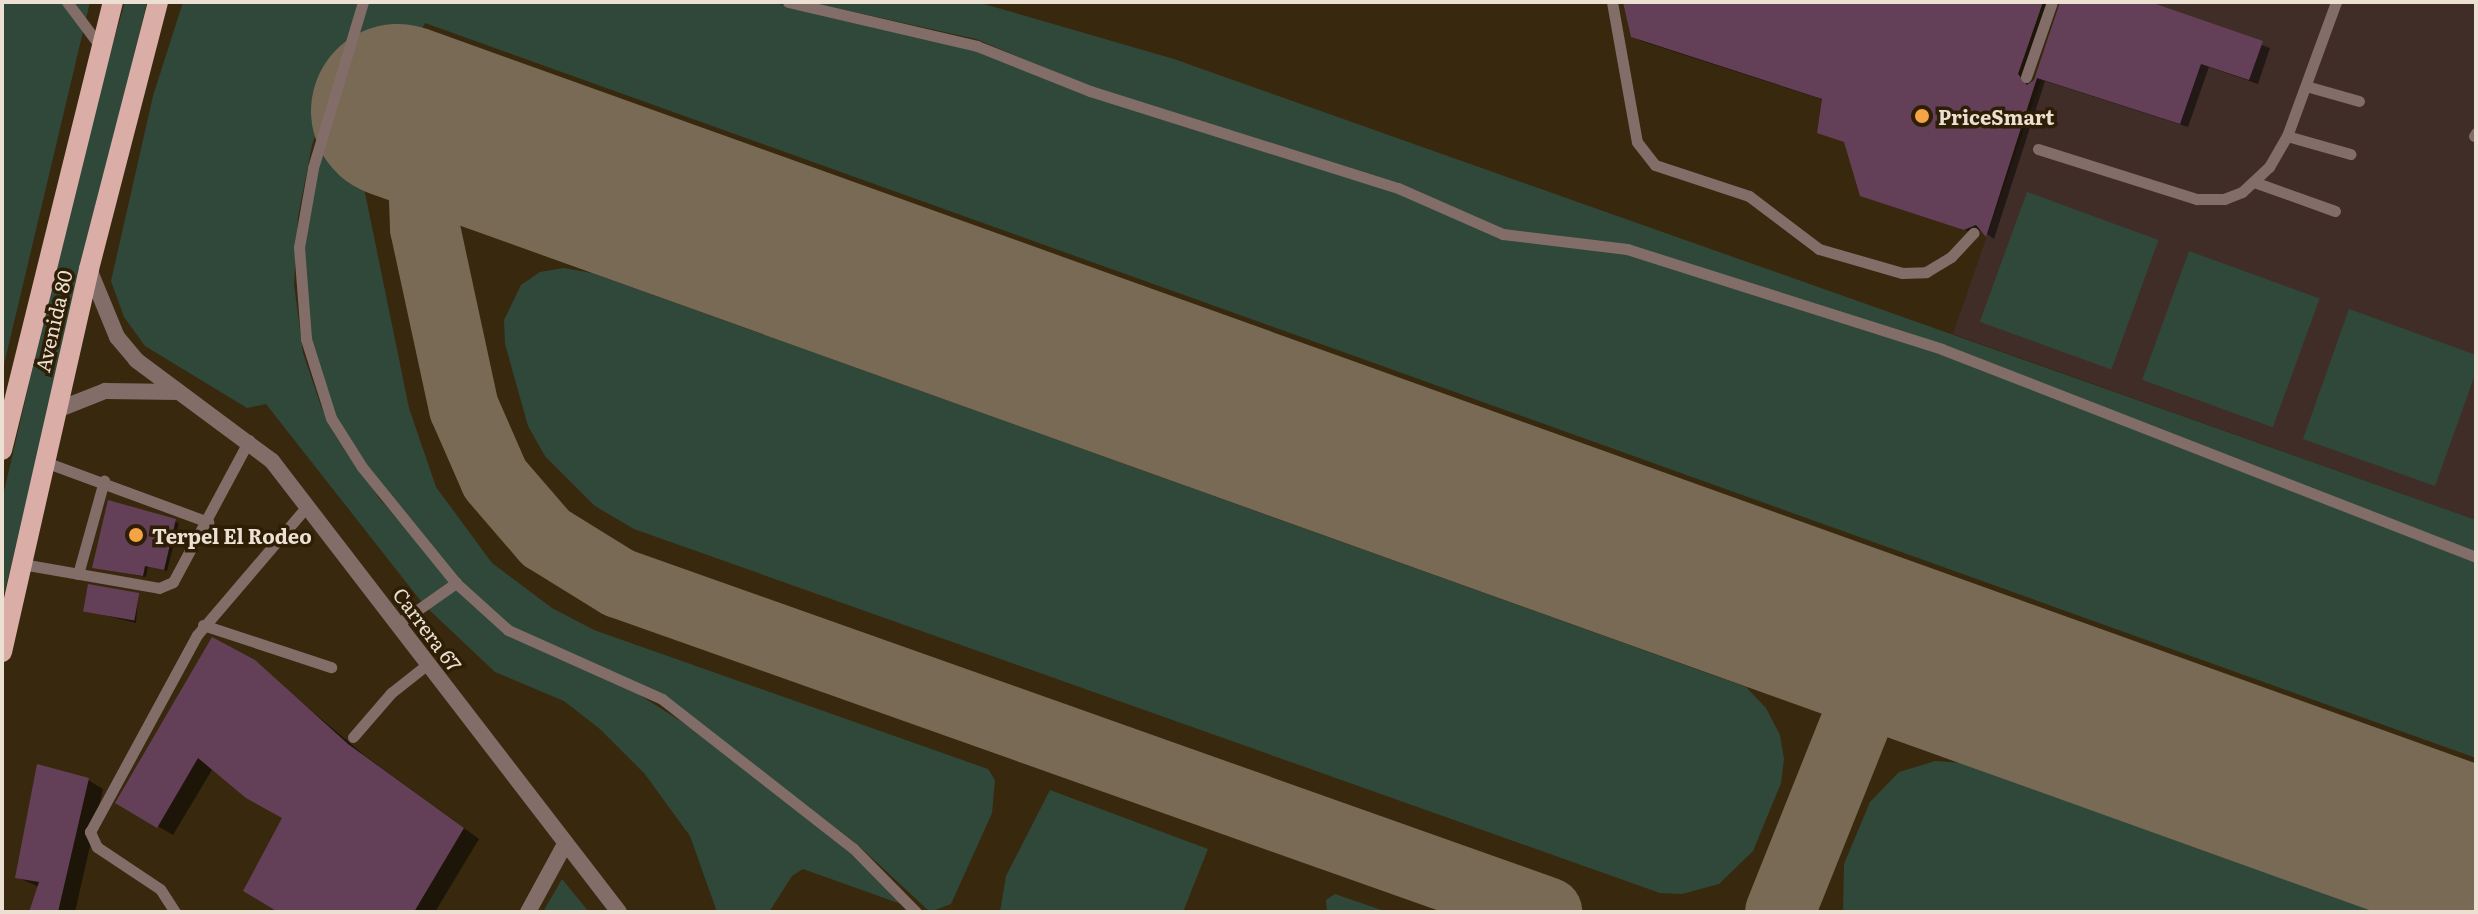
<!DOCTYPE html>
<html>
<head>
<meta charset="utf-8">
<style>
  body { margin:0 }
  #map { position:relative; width:2478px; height:914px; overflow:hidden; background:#38280e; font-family:Literata,serif }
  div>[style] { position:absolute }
  .commercial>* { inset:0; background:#402d28 }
  .green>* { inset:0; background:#30483a; transform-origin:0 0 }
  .shadow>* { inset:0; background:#0007 }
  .taxiway>* { height:70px; margin:-35px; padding:0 35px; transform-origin:35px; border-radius:35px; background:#786a54 }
  .runway>* { height:174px; margin:-87px; padding:0 87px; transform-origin:87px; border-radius:87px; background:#786a54 }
  .building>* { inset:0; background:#644058; transform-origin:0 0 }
  .service>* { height:11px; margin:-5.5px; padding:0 5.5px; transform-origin:5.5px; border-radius:5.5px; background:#826d69 }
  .minor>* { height:16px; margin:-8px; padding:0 8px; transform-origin:8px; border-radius:8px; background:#826d69 }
  .tertiary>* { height:16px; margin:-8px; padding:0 8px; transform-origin:8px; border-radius:8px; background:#826d69 }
  .primary>* { height:20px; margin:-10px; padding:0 10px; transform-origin:10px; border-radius:10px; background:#daaea7 }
  .dots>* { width:22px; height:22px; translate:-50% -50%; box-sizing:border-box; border:4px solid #2d1e05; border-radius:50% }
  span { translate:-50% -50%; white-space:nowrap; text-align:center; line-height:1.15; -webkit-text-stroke:7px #2d1e05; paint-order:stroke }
  .poi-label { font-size:20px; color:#ebe0d2; font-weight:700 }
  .left { translate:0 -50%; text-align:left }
  .street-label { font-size:20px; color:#ebe0d2 }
  .frame { position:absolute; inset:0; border:4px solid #ebe0d2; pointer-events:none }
</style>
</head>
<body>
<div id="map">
  <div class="commercial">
    <div style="clip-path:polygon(2068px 2px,2476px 2px,2476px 520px,1953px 334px)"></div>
  </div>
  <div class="green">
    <div style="clip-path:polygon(2px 2px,90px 2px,2px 373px)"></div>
    <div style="clip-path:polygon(125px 2px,147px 2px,2px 603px,2px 500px,90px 122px)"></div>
    <div style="clip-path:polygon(183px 2px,359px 2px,312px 145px,298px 217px,294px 284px,303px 353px,322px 409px,379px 498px,463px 595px,504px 631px,638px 694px,687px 725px,853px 854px,901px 904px,803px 869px,792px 876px,769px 912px,717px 912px,690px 836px,644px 773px,600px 729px,564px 701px,495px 672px,424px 605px,266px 404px,247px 408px,145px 346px,124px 317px,111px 281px,153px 96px)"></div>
    <div style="clip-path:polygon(368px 2px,770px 2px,955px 45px,1072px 79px,976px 39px,809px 2px,977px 2px,1174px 59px,2476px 520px,2476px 758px,425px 23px,376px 116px,362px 178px,409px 408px,436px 487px,492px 563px,552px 608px,594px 630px,988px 769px,995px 780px,992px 813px,951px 904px,930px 912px,858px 845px,695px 720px,508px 625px,465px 586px,357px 452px,329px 405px,310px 335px,304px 253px,316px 172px)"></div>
    <div style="left:2027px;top:192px;width:140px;height:138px;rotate:20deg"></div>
    <div style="left:2189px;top:251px;width:139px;height:137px;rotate:20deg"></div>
    <div style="clip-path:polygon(564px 268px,592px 273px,1746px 687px,1766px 708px,1780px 735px,1784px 759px,1781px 783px,1753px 851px,1719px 884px,1682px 894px,1660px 893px,634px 529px,595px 506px,545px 456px,528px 426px,505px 344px,504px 320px,521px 285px,540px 272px)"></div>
    <div style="clip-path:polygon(2349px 309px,2476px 355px,2476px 372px,2435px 486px,2303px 439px)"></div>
    <div style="clip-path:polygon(1935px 761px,1992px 765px,2400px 912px,1843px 912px,1844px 864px,1870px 802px,1899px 772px)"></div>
    <div style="clip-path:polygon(1050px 790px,1208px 849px,1183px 912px,1000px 912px,1006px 876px)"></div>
    <div style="clip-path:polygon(562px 879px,589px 912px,543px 912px)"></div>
    <div style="clip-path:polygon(1335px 894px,1338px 895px,1387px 912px,1327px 912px,1326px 900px)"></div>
  </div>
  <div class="shadow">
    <div style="clip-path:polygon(1625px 2px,2054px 2px,2025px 80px,2028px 85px,2036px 81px,2061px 2px,2144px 2px,2270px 48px,2258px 84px,2209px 67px,2188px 127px,2045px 81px,1994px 239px,1982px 230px,1974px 233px,1862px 194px,1847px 143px,1820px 132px,1824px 100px,1641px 41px,1632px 36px)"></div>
    <div style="clip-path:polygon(109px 503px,179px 523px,167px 571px,148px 566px,146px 577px,97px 568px)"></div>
    <div style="clip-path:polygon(138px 595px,136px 623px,84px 610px)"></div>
    <div style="clip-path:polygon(254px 662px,364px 755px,479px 839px,435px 912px,282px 912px,284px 817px,213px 768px,173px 835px,118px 803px)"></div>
    <div style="clip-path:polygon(88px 780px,103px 789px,75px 912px,29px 912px,39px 887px,17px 877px)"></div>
  </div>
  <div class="taxiway">
    <div style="left:494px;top:145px;width:27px;rotate:176deg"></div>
    <div style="left:467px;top:147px;width:22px;rotate:153deg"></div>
    <div style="left:447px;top:157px;width:25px;rotate:130deg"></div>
    <div style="left:431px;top:176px;width:24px;rotate:107deg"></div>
    <div style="left:424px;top:199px;width:29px;rotate:88deg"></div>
    <div style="left:425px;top:228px;width:184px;rotate:77.8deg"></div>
    <div style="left:464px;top:408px;width:77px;rotate:66.4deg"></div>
    <div style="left:495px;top:479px;width:78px;rotate:49.2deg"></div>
    <div style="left:546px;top:538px;width:86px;rotate:31.7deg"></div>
    <div style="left:619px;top:583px;width:985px;rotate:19.52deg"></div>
    <div style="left:1832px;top:625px;width:21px;rotate:31deg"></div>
    <div style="left:1850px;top:636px;width:27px;rotate:62deg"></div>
    <div style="left:1863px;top:660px;width:39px;rotate:91deg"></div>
    <div style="left:1780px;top:912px;width:253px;rotate:-68.2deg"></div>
    <div style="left:1874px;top:677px;width:29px;rotate:-36deg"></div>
    <div style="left:1897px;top:660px;width:27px;rotate:-4deg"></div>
  </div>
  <div class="runway">
    <div style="left:398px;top:111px;width:2208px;rotate:19.72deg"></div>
  </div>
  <div class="building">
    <div style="clip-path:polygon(1623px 2px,2043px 2px,2018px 74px,2027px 85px,2034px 80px,2060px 2px,2150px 2px,2263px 41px,2249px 80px,2201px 64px,2180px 124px,2037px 78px,1986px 237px,1976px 225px,1964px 230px,1860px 196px,1844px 142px,1817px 133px,1822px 99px,1631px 37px)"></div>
    <div style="clip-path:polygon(108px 500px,176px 519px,164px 570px,145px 566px,143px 576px,92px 568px)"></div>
    <div style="left:88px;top:584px;width:52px;height:28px;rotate:10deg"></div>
    <div style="clip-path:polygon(212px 637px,255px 660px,348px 744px,464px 828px,414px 912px,278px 912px,243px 891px,282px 818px,246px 798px,198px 758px,157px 828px,115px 803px)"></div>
    <div style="clip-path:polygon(37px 764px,89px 778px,58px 912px,29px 912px,39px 882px,15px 878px)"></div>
  </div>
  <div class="service">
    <div style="left:67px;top:2px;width:55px;rotate:53.1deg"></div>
    <div style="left:363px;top:2px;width:173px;rotate:106.8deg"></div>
    <div style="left:313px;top:168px;width:80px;rotate:100deg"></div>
    <div style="left:299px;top:247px;width:92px;rotate:85.6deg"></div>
    <div style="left:306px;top:339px;width:83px;rotate:72.4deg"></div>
    <div style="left:331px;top:418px;width:58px;rotate:57.7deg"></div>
    <div style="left:362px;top:467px;width:149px;rotate:51deg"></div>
    <div style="left:456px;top:583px;width:70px;rotate:42.1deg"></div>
    <div style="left:508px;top:630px;width:169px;rotate:24.1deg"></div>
    <div style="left:662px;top:699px;width:242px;rotate:38deg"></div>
    <div style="left:853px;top:848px;width:90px;rotate:45.5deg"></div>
    <div style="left:788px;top:2px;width:194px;rotate:13.1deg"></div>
    <div style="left:977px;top:46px;width:122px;rotate:21.7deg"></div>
    <div style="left:1090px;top:91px;width:323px;rotate:17.5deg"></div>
    <div style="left:1398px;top:188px;width:115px;rotate:23.7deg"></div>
    <div style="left:1503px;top:234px;width:125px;rotate:6.9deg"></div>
    <div style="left:1627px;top:249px;width:330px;rotate:17.6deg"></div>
    <div style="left:1942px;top:349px;width:573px;rotate:21.28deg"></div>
    <div style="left:1612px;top:2px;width:142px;rotate:79.9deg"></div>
    <div style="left:1637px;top:142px;width:29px;rotate:52deg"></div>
    <div style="left:1655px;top:165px;width:99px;rotate:18.3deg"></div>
    <div style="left:1749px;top:196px;width:88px;rotate:37.1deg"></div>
    <div style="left:1819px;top:249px;width:86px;rotate:16.1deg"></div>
    <div style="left:1902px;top:273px;width:24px;rotate:-2deg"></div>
    <div style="left:1926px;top:272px;width:29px;rotate:-31deg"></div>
    <div style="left:1951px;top:257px;width:33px;rotate:-47deg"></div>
    <div style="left:2026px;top:77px;width:79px;rotate:-70.9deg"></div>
    <div style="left:2306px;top:86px;width:55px;rotate:15.8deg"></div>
    <div style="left:2287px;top:136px;width:66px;rotate:15.9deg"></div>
    <div style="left:2474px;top:136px;width:4px;rotate:-56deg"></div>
    <div style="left:2038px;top:149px;width:167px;rotate:17.5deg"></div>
    <div style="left:2197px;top:199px;width:27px"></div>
    <div style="left:2224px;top:199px;width:19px;rotate:-21deg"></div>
    <div style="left:2242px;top:192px;width:37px;rotate:-43deg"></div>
    <div style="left:2269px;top:167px;width:36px;rotate:-60deg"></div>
    <div style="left:2287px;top:136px;width:143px;rotate:-69.9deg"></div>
    <div style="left:2254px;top:182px;width:86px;rotate:19.7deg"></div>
    <div style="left:45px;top:462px;width:174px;rotate:20.2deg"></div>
    <div style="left:22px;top:564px;width:139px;rotate:9.9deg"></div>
    <div style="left:159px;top:588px;width:15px;rotate:-23deg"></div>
    <div style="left:173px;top:582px;width:161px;rotate:-61.8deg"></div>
    <div style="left:78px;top:574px;width:97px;rotate:-74.4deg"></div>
    <div style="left:399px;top:623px;width:70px;rotate:-35.1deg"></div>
    <div style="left:203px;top:625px;width:135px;rotate:18.2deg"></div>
    <div style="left:353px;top:737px;width:58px;rotate:-49.2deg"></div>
    <div style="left:391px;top:693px;width:48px;rotate:-38.3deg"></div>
    <div style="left:175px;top:912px;width:27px;rotate:-123deg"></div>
    <div style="left:160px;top:889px;width:76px;rotate:-146.3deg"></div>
    <div style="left:97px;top:847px;width:17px;rotate:-115deg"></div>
    <div style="left:90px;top:832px;width:224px;rotate:-61.5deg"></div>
    <div style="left:197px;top:635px;width:170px;rotate:-49.5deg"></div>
  </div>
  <div class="minor">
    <div style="left:528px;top:912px;width:75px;rotate:-61.4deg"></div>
  </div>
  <div class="tertiary">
    <div style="left:89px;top:269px;width:74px;rotate:67.6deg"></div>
    <div style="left:117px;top:337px;width:30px;rotate:50deg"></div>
    <div style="left:136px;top:360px;width:169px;rotate:36.6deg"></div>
    <div style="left:272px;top:461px;width:569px;rotate:52.43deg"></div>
    <div style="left:57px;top:410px;width:52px;rotate:-21.6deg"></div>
    <div style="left:105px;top:391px;width:74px;rotate:0.8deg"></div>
  </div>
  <div class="primary">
    <div style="left:2px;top:450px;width:462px;rotate:-76.1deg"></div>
    <div style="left:2px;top:652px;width:393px;rotate:-77.2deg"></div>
    <div style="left:89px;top:269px;width:276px;rotate:-75.5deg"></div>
  </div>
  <div class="dots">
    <div style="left:1922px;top:116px;background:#f4a345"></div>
    <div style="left:136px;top:535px;background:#f4a345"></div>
  </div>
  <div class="poi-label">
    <span class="left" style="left:1938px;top:116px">PriceSmart</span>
    <span class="left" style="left:152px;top:535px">Terpel El Rodeo</span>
  </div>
  <div class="street-label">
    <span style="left:53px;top:321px;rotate:-77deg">Avenida 80</span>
    <span style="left:428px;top:629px;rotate:53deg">Carrera 67</span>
  </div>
  <div class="frame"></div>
</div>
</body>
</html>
